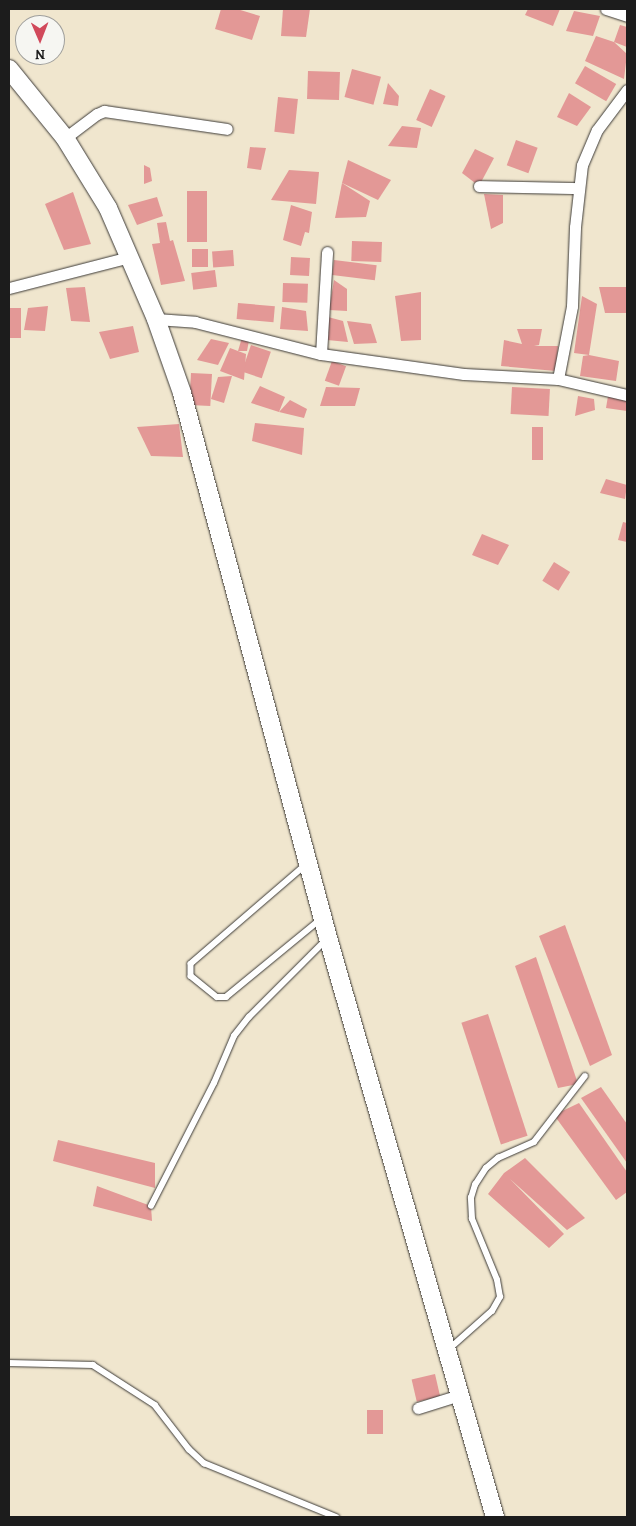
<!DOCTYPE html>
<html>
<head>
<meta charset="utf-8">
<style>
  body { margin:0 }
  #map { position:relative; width:636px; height:1526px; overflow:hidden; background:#f0e6ce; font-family:Alegreya,serif }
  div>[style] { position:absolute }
  .building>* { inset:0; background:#e39896; transform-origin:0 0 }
  .roads { filter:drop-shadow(0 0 1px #3c3a37) drop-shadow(0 0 1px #3c3a37) }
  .service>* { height:5.5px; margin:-2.75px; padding:0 2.75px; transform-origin:2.75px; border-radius:2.75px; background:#fff }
  .minor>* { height:11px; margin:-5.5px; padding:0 5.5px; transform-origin:5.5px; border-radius:5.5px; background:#fff }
  .primary>* { height:18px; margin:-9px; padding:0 9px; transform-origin:9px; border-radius:9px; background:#fff }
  span { translate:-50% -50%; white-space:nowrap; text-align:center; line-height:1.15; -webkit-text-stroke:4px #f6f6f2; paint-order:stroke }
  .frame { position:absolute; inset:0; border:10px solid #1c1c1c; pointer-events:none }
  .north { position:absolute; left:15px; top:15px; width:50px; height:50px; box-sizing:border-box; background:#f6f6f2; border:1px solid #9f9f9c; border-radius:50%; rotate:179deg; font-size:14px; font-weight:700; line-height:20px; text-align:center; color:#1c1c1c }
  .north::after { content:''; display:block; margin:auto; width:18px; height:22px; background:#d1495b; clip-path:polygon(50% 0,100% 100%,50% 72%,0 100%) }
</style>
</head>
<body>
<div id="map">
  <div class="building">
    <div style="clip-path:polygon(221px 9px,237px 9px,260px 16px,252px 40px,215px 29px)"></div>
    <div style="clip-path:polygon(283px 9px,310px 9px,306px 37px,281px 36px)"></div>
    <div style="clip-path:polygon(528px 9px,560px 9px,553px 26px,525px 15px)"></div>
    <div style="clip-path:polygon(574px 11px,600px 16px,593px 36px,566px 31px)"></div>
    <div style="clip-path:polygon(620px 25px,627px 27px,627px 47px,614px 42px,627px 54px,624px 79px,585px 61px,596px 36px,614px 42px)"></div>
    <div style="left:585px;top:66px;width:36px;height:20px;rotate:30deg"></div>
    <div style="left:352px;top:69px;width:30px;height:29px;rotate:15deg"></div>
    <div style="left:308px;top:71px;width:32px;height:28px;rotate:2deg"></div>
    <div style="clip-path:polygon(388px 83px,399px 96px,398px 106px,383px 104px)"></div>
    <div style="left:430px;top:89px;width:17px;height:34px;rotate:24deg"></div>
    <div style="clip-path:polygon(569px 93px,591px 107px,577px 126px,557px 117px)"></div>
    <div style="left:278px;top:97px;width:20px;height:35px;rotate:6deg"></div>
    <div style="clip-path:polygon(402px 126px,421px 128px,417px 148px,388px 146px)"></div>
    <div style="left:516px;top:140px;width:23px;height:27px;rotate:20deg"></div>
    <div style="clip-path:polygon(250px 147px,266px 148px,261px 170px,247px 168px)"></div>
    <div style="clip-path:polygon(475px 149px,494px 158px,479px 186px,462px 173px)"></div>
    <div style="clip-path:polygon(348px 160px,391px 180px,378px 200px,342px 183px)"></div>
    <div style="clip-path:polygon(144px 165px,150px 168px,152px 181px,144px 184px)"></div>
    <div style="clip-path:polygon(289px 170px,319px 172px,316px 204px,271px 200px)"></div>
    <div style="clip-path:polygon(342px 183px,370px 201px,366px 217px,335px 218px)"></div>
    <div style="left:187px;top:191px;width:20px;height:51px"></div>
    <div style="clip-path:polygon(73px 192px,91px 244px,64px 250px,45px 204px)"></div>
    <div style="clip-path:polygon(484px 194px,503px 195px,503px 223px,491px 229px)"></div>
    <div style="clip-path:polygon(157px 197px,163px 216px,137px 225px,128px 205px)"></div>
    <div style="clip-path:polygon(291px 205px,312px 212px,309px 233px,305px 232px,301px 246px,283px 240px)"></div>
    <div style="clip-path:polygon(166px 222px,170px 241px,173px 240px,185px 281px,161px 285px,152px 244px,160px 243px,157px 223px)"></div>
    <div style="left:352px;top:241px;width:30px;height:20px;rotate:2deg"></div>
    <div style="left:208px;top:249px;width:18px;height:16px;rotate:90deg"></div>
    <div style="left:233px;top:250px;width:16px;height:21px;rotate:86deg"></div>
    <div style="left:291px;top:257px;width:19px;height:18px;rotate:3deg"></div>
    <div style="left:334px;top:260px;width:43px;height:15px;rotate:7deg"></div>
    <div style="left:215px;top:270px;width:17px;height:24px;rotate:83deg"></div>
    <div style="clip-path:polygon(334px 280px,347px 289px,347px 311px,329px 310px)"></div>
    <div style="left:283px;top:283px;width:25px;height:19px;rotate:2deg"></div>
    <div style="clip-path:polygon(85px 287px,90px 322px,71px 321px,66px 288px)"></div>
    <div style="clip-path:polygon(599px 287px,627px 287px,627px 313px,605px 313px)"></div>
    <div style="clip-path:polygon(421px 292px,421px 340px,401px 341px,395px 296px)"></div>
    <div style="clip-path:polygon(582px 296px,597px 304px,589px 355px,619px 361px,616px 381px,580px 376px,583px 356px,589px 355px,574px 353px)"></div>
    <div style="left:238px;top:303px;width:37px;height:16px;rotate:5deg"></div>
    <div style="clip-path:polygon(48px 306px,45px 331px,24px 330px,28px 308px)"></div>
    <div style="clip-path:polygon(282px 307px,306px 311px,308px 331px,280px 329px)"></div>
    <div style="left:9px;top:308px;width:12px;height:30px"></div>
    <div style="clip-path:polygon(328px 317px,343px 321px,348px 342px,327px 340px)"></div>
    <div style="clip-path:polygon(347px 321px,371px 324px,377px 343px,354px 344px)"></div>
    <div style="clip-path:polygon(133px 326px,139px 352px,110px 359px,99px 332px)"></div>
    <div style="clip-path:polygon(517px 329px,542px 329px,539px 345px,534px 346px,558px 346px,556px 371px,501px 366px,504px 340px,522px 344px)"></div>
    <div style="clip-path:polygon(243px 334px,250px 335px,247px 351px,238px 351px)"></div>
    <div style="clip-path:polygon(211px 339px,229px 343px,218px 365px,197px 360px)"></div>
    <div style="left:251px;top:345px;width:21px;height:28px;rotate:19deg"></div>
    <div style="clip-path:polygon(230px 348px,246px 354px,244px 380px,220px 371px)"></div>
    <div style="left:332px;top:361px;width:15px;height:21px;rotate:20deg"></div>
    <div style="left:191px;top:373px;width:21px;height:32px;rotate:3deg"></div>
    <div style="clip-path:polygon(232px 376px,224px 403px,211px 399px,218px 377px)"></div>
    <div style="clip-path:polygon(260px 386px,285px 397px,279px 412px,251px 403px)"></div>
    <div style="clip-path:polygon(326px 387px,360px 388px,355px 406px,320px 406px)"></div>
    <div style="left:512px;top:387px;width:38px;height:27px;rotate:3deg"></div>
    <div style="clip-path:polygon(609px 390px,627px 401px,627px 411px,606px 408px)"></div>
    <div style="clip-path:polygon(578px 396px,594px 399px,595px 410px,575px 416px)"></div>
    <div style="clip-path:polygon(290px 400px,307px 409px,304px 418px,279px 412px)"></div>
    <div style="clip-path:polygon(255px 423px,304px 428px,302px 455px,252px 441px)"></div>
    <div style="clip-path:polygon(179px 424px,183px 457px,151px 456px,137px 427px)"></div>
    <div style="left:532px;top:427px;width:11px;height:33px"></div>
    <div style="clip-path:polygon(606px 479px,627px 485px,625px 499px,600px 493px)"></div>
    <div style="clip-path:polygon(623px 522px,627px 523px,627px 542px,618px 540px)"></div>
    <div style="clip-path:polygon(482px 534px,509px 545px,498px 565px,472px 555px)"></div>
    <div style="left:554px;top:562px;width:19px;height:22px;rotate:32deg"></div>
    <div style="clip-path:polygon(565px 925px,612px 1055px,590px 1066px,539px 936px)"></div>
    <div style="clip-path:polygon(536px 957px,578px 1084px,558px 1088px,515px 966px)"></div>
    <div style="left:488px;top:1014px;width:128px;height:28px;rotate:72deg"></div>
    <div style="clip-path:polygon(601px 1087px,627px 1124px,627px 1163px,581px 1098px)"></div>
    <div style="clip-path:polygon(579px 1103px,627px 1172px,627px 1192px,616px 1200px,554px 1115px)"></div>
    <div style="clip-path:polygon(58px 1140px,155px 1163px,155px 1188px,53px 1161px)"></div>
    <div style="clip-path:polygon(525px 1158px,585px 1218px,567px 1230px,510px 1179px,564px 1234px,549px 1248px,488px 1194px,504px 1173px)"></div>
    <div style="clip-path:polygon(97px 1186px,151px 1206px,152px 1221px,93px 1206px)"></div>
    <div style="left:435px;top:1374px;width:23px;height:24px;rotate:77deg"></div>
    <div style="left:367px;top:1410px;width:16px;height:24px"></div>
  </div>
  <div class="roads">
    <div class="service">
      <div style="left:305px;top:866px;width:150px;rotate:139.3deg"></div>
      <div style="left:191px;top:964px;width:12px;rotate:90deg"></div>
      <div style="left:191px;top:976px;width:33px;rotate:39deg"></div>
      <div style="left:217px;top:997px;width:9px"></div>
      <div style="left:226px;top:997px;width:123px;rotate:-39.4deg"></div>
      <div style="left:151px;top:1206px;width:138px;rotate:-62.9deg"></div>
      <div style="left:214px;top:1083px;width:51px;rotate:-66.9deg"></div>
      <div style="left:234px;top:1036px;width:24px;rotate:-52deg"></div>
      <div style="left:249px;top:1017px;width:107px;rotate:-45deg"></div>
      <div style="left:449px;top:1349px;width:57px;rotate:-41.5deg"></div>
      <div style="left:492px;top:1311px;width:16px;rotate:-60deg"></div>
      <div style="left:500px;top:1297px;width:17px;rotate:-100deg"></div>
      <div style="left:497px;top:1280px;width:66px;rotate:-112.3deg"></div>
      <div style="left:472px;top:1219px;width:21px;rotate:-93deg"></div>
      <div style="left:471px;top:1198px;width:14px;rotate:-73deg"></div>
      <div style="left:475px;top:1185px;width:20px;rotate:-57deg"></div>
      <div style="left:486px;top:1168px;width:16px;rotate:-40deg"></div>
      <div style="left:498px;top:1158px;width:39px;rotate:-24deg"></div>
      <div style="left:534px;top:1142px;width:83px;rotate:-52.3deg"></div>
      <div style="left:9px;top:1363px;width:84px;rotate:1.4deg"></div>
      <div style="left:93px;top:1365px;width:74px;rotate:32.8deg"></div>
      <div style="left:155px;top:1405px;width:56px;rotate:52.3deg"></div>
      <div style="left:189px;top:1449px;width:21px;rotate:43deg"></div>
      <div style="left:204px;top:1463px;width:143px;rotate:22.2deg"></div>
    </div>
    <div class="minor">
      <div style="left:606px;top:9px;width:22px;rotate:18deg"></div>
      <div style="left:65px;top:138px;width:40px;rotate:-37deg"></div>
      <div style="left:97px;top:114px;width:8px;rotate:-23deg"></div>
      <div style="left:104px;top:111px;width:124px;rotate:8.3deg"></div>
      <div style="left:479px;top:186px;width:99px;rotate:1.2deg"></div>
      <div style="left:9px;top:288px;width:125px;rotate:-14.4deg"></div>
      <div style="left:156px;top:319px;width:39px;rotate:4deg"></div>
      <div style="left:195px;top:322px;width:130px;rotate:14.3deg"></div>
      <div style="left:321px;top:354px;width:144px;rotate:8deg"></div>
      <div style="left:464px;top:374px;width:94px;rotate:3deg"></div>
      <div style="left:558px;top:379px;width:71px;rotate:13.1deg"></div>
      <div style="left:321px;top:354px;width:102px;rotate:-86.6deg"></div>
      <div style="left:558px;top:379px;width:74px;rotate:-79.1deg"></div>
      <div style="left:572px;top:306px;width:79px;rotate:-87.8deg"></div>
      <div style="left:575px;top:227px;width:62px;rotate:-83.6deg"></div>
      <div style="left:582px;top:165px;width:38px;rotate:-67deg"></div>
      <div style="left:597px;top:130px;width:50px;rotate:-53.1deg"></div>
      <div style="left:418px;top:1408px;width:44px;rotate:-17.2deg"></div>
    </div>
    <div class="primary">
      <div style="left:9px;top:69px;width:89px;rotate:50.9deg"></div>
      <div style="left:65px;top:138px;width:82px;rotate:58.4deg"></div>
      <div style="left:108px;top:208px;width:121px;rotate:66.6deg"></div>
      <div style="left:156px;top:319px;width:78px;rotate:70.6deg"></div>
      <div style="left:182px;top:393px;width:564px;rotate:75deg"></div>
      <div style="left:328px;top:938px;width:603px;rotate:73.91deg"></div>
    </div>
  </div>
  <div class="frame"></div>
  <div class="north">N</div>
</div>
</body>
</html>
